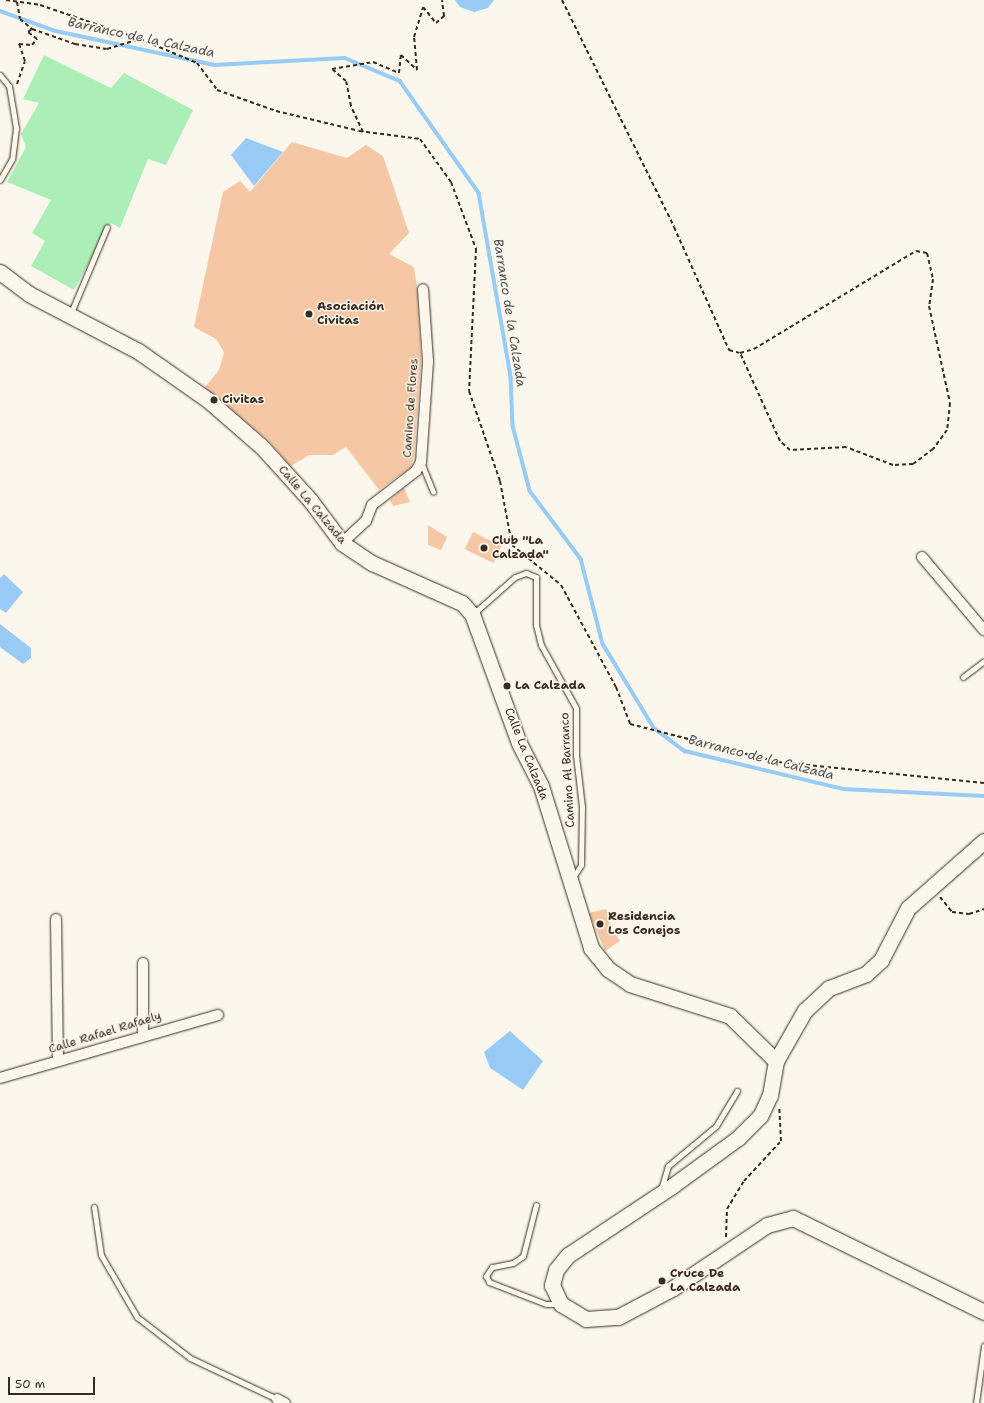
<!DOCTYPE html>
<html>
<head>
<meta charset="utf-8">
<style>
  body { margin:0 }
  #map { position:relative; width:984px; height:1403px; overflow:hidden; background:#fbf7ec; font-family:"Shantell Sans",sans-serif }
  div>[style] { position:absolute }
  .green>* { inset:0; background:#aceeb8 }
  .water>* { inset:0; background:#98cbf5 }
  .stream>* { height:3.5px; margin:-1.75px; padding:0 1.75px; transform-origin:1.75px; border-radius:1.75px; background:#98cbf5 }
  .building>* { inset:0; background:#f6c7a5; transform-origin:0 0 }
  .path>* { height:2px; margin-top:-1px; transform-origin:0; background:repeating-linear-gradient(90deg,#3b2a1e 0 4px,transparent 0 7px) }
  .roads { filter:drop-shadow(0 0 1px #3b2a1e) drop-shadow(0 0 1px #3b2a1e) }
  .service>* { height:5px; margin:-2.5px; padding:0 2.5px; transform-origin:2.5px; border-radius:2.5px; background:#fbf7ec }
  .minor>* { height:10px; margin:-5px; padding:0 5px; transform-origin:5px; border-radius:5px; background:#fbf7ec }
  .secondary>* { height:15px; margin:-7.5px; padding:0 7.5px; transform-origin:7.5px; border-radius:7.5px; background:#fbf7ec }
  .dots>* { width:11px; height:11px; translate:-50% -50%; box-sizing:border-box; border:2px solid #fbf7ec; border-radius:50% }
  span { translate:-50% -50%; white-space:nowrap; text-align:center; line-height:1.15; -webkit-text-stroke:3px #fbf7ec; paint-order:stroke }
  .poi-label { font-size:12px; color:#3b2a1e; font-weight:700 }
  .left { translate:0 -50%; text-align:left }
  .street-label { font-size:12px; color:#3b2a1e }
  .water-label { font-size:13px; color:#525254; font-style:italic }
  .scale { position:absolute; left:8px; top:1377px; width:87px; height:18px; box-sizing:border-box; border:2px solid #3b2a1e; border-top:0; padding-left:5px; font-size:12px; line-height:14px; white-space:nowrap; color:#3b2a1e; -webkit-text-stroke:3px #fbf7ec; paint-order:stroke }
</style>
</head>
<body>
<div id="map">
  <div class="green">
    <div style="clip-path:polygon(44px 55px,111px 88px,124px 73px,193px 110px,166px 165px,148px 159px,120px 228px,111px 223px,74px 290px,31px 266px,45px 241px,32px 233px,51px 200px,7px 182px,26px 147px,21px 134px,39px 103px,23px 99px)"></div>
  </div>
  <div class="water">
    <div style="clip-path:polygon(455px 0,494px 0,488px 8px,474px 12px,460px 7px)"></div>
    <div style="clip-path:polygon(246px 138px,283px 152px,254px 186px,231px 155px)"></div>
    <div style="clip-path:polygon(4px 574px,23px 592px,6px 613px,0 609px,0 578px)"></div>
    <div style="clip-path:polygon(0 624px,31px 648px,31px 658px,23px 664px,0 647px)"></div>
    <div style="clip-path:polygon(510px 1031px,543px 1061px,523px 1090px,490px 1068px,484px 1052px)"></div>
  </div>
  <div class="stream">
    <div style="left:0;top:11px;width:59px;rotate:19.7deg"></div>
    <div style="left:56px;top:31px;width:162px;rotate:12.1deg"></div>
    <div style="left:214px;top:65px;width:131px;rotate:-3.1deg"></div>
    <div style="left:345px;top:58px;width:60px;rotate:22.7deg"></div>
    <div style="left:400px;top:81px;width:137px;rotate:54.8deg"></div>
    <div style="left:479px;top:193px;width:187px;rotate:80.1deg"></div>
    <div style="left:511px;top:377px;width:49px;rotate:87.7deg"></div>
    <div style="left:513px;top:426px;width:67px;rotate:75.3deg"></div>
    <div style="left:530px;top:491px;width:85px;rotate:53.1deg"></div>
    <div style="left:581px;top:559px;width:88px;rotate:75.5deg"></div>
    <div style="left:603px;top:644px;width:98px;rotate:58.7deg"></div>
    <div style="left:654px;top:728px;width:39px;rotate:37deg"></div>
    <div style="left:685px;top:751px;width:163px;rotate:13.5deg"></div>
    <div style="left:843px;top:789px;width:141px;rotate:2.8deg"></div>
  </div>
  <div class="building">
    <div style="clip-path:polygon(292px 142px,347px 158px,366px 145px,383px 156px,409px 233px,389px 254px,414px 267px,417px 286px,421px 361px,414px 456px,411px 467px,379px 490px,346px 447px,333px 455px,309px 455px,291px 466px,268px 440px,205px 387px,219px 370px,224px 352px,216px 339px,194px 327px,223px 192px,240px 181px,250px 192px)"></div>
    <div style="clip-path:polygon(404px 488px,410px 502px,393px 506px,390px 500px)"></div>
    <div style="clip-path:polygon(428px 525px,447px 537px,441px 550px,428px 545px)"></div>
    <div style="left:473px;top:532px;width:32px;height:19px;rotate:26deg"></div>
    <div style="clip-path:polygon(606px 909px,611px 928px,620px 941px,605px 951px,589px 913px)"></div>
  </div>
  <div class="path">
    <div style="left:6px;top:0;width:34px;rotate:8deg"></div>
    <div style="left:40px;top:5px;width:106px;rotate:18.8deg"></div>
    <div style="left:140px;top:39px;width:62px;rotate:22.8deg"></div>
    <div style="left:197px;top:63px;width:34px;rotate:53deg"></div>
    <div style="left:217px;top:90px;width:63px;rotate:19.6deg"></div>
    <div style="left:276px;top:111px;width:85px;rotate:13.5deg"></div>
    <div style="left:359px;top:131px;width:62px;rotate:7.5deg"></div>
    <div style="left:420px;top:139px;width:53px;rotate:54.2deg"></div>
    <div style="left:451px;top:182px;width:72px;rotate:69.5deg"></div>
    <div style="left:476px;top:249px;width:142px;rotate:92.8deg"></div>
    <div style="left:469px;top:391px;width:95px;rotate:71deg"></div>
    <div style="left:500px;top:481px;width:65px;rotate:79.4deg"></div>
    <div style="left:512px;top:545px;width:63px;rotate:39.2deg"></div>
    <div style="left:561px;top:585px;width:116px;rotate:61.7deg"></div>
    <div style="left:616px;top:687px;width:40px;rotate:69deg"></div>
    <div style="left:630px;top:724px;width:153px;rotate:14.4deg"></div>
    <div style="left:778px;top:762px;width:207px;rotate:5.8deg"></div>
    <div style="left:562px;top:0;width:253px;rotate:63.7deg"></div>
    <div style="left:674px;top:227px;width:135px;rotate:65.9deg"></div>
    <div style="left:729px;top:350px;width:11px;rotate:15deg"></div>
    <div style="left:740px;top:353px;width:15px;rotate:-16deg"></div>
    <div style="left:754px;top:349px;width:189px;rotate:-31.2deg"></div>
    <div style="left:916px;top:251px;width:11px;rotate:10deg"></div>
    <div style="left:927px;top:253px;width:27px;rotate:77deg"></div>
    <div style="left:933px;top:279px;width:27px;rotate:98deg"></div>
    <div style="left:929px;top:306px;width:99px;rotate:77.8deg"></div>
    <div style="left:950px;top:403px;width:27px;rotate:96deg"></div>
    <div style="left:947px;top:430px;width:24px;rotate:126deg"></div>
    <div style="left:933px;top:449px;width:25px;rotate:143deg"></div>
    <div style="left:913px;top:464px;width:20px;rotate:177deg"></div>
    <div style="left:893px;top:465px;width:50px;rotate:-159deg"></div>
    <div style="left:846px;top:447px;width:56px;rotate:176.9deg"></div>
    <div style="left:790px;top:450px;width:13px;rotate:-138deg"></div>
    <div style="left:780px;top:441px;width:97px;rotate:-114.4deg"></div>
    <div style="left:17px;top:2px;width:17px;rotate:80deg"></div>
    <div style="left:20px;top:19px;width:16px;rotate:40deg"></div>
    <div style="left:17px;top:84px;width:24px;rotate:-71deg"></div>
    <div style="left:25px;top:61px;width:18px;rotate:-109deg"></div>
    <div style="left:19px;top:44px;width:13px;rotate:4deg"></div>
    <div style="left:32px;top:45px;width:8px;rotate:-50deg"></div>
    <div style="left:37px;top:39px;width:11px;rotate:-142deg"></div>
    <div style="left:28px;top:32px;width:5px;rotate:-37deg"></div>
    <div style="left:32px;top:29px;width:46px;rotate:19.2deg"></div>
    <div style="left:75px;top:44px;width:32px;rotate:9deg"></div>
    <div style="left:107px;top:49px;width:34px;rotate:-17deg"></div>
    <div style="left:363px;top:132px;width:29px;rotate:-115deg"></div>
    <div style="left:351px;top:106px;width:25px;rotate:-101deg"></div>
    <div style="left:346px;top:81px;width:18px;rotate:-139deg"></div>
    <div style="left:332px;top:69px;width:42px;rotate:-9.7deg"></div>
    <div style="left:373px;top:62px;width:28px;rotate:23deg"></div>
    <div style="left:399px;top:73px;width:18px;rotate:-84deg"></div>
    <div style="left:401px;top:55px;width:22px;rotate:43deg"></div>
    <div style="left:417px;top:70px;width:33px;rotate:-95deg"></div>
    <div style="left:414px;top:37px;width:31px;rotate:-73deg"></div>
    <div style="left:423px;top:7px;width:21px;rotate:51deg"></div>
    <div style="left:436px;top:23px;width:11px;rotate:-41deg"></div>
    <div style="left:444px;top:16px;width:16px;rotate:-97deg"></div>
    <div style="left:940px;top:897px;width:19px;rotate:51deg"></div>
    <div style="left:952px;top:912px;width:17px;rotate:7deg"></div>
    <div style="left:969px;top:914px;width:16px;rotate:-18deg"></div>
    <div style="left:726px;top:1237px;width:28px;rotate:-88deg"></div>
    <div style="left:727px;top:1209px;width:33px;rotate:-59deg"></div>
    <div style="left:744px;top:1181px;width:54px;rotate:-47.2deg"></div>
    <div style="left:781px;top:1141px;width:34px;rotate:-93deg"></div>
  </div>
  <div class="roads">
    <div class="service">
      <div style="left:0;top:75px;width:14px;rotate:51deg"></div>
      <div style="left:9px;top:86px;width:43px;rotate:80.5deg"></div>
      <div style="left:16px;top:128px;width:31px;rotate:97deg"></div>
      <div style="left:12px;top:159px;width:24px;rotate:120deg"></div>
      <div style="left:70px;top:315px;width:95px;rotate:-67.2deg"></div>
      <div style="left:421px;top:462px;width:32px;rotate:68deg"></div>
      <div style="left:473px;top:614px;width:56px;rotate:-41.4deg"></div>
      <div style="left:515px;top:577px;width:12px;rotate:-20deg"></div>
      <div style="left:526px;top:573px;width:11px;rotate:22deg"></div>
      <div style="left:536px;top:577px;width:48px;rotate:90deg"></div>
      <div style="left:536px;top:625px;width:21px;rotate:76deg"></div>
      <div style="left:541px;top:645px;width:72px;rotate:60.9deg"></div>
      <div style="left:576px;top:708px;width:47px;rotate:90deg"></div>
      <div style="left:576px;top:755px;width:52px;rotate:83.4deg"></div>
      <div style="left:582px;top:807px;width:58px;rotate:91deg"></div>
      <div style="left:581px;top:865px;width:17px;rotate:123deg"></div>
      <div style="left:963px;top:677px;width:26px;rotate:-37deg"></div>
      <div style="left:661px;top:1190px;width:25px;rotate:-74deg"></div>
      <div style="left:668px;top:1166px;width:62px;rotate:-39.8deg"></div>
      <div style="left:716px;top:1126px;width:41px;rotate:-59deg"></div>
      <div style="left:536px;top:1205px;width:53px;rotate:104.3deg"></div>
      <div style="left:523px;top:1256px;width:12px;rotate:145deg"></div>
      <div style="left:513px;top:1263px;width:21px;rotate:169deg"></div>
      <div style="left:492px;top:1267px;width:11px;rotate:124deg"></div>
      <div style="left:486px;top:1276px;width:7px;rotate:63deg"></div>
      <div style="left:489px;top:1282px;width:61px;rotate:21.1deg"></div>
      <div style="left:546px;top:1304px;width:12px"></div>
      <div style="left:94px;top:1207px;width:49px;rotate:81.7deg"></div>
      <div style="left:101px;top:1255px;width:72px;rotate:59.9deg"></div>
      <div style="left:137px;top:1317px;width:67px;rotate:37.7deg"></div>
      <div style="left:190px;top:1358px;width:96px;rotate:25.2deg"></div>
      <div style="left:976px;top:1403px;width:58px;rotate:-82deg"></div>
    </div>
    <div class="minor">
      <div style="left:342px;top:543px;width:33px;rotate:-43deg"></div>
      <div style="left:366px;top:521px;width:17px;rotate:-69deg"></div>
      <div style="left:372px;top:505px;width:56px;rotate:-37.7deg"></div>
      <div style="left:416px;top:471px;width:10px;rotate:-61deg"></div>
      <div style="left:421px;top:462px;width:101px;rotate:-86deg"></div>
      <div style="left:428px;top:361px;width:72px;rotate:-94deg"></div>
      <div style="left:922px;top:557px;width:96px;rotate:49.7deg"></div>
      <div style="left:56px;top:919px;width:142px;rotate:89.2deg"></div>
      <div style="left:143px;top:963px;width:71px;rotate:90deg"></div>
      <div style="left:0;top:1078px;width:227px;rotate:-16.1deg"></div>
      <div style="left:277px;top:1399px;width:9px;rotate:27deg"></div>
    </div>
    <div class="secondary">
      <div style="left:0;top:272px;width:36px;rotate:37deg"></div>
      <div style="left:29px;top:294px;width:123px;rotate:27.6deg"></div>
      <div style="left:138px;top:351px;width:85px;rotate:35deg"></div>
      <div style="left:208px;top:400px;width:72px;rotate:41deg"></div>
      <div style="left:262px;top:447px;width:72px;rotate:47.8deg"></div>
      <div style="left:310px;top:500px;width:54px;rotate:53.3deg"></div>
      <div style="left:342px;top:543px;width:36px;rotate:34deg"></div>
      <div style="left:372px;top:563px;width:98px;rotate:24deg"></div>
      <div style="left:462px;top:603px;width:15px;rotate:48deg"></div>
      <div style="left:472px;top:614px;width:137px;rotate:70deg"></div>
      <div style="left:519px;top:743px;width:48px;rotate:62.9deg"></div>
      <div style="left:541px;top:786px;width:170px;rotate:72.8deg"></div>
      <div style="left:591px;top:948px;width:27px;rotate:51deg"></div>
      <div style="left:608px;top:969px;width:27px;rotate:34deg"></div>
      <div style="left:630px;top:984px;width:105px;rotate:17.7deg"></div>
      <div style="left:730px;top:1016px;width:64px;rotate:44.4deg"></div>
      <div style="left:984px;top:841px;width:101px;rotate:138.6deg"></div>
      <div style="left:908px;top:908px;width:59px;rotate:117.4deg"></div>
      <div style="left:881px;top:960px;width:21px;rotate:137deg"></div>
      <div style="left:866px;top:974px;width:40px;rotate:159deg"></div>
      <div style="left:829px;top:988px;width:33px;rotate:137deg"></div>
      <div style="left:805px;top:1010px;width:59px;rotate:119.6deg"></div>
      <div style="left:776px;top:1061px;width:35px;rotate:100deg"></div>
      <div style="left:770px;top:1095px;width:23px;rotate:115deg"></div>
      <div style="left:760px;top:1116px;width:31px;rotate:135deg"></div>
      <div style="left:738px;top:1138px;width:82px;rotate:144deg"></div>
      <div style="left:672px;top:1186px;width:125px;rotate:146.4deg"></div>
      <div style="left:568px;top:1255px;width:19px;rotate:129deg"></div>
      <div style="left:556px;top:1270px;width:16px;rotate:105deg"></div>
      <div style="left:552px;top:1285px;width:21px;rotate:65deg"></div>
      <div style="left:561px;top:1304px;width:29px;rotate:31deg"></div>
      <div style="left:586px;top:1319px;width:32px;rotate:-4deg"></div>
      <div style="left:618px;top:1317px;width:62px;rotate:-27.8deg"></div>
      <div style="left:673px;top:1288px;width:113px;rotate:-33.8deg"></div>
      <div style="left:767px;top:1225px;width:27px;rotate:-15deg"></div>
      <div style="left:793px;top:1218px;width:213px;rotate:26.2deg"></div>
    </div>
  </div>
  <div class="dots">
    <div style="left:309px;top:314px;background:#3b2a1e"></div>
    <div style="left:214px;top:400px;background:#3b2a1e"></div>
    <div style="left:484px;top:548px;background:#3b2a1e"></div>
    <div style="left:507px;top:686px;background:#3b2a1e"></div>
    <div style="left:600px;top:924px;background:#3b2a1e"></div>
    <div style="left:662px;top:1281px;background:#3b2a1e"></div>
  </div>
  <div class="poi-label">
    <span class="left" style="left:317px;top:314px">Asociación<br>Civitas</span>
    <span class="left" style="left:222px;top:400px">Civitas</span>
    <span class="left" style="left:492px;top:548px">Club "La<br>Calzada"</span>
    <span class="left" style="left:515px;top:686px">La Calzada</span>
    <span class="left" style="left:608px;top:924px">Residencia<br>Los Conejos</span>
    <span class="left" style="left:670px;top:1281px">Cruce De<br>La Calzada</span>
  </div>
  <div class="street-label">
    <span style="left:411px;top:408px;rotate:-86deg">Camino de Flores</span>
    <span style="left:312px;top:505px;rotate:50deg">Calle La Calzada</span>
    <span style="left:526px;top:754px;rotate:68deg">Calle La Calzada</span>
    <span style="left:568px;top:770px;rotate:-93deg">Camino Al Barranco</span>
    <span style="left:105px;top:1033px;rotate:-17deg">Calle Rafael Rafaely</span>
  </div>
  <div class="water-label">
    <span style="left:141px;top:38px;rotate:12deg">Barranco de la Calzada</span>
    <span style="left:509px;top:313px;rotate:81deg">Barranco de la Calzada</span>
    <span style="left:761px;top:758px;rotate:14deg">Barranco de la Calzada</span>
  </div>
  <div class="scale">50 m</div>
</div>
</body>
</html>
